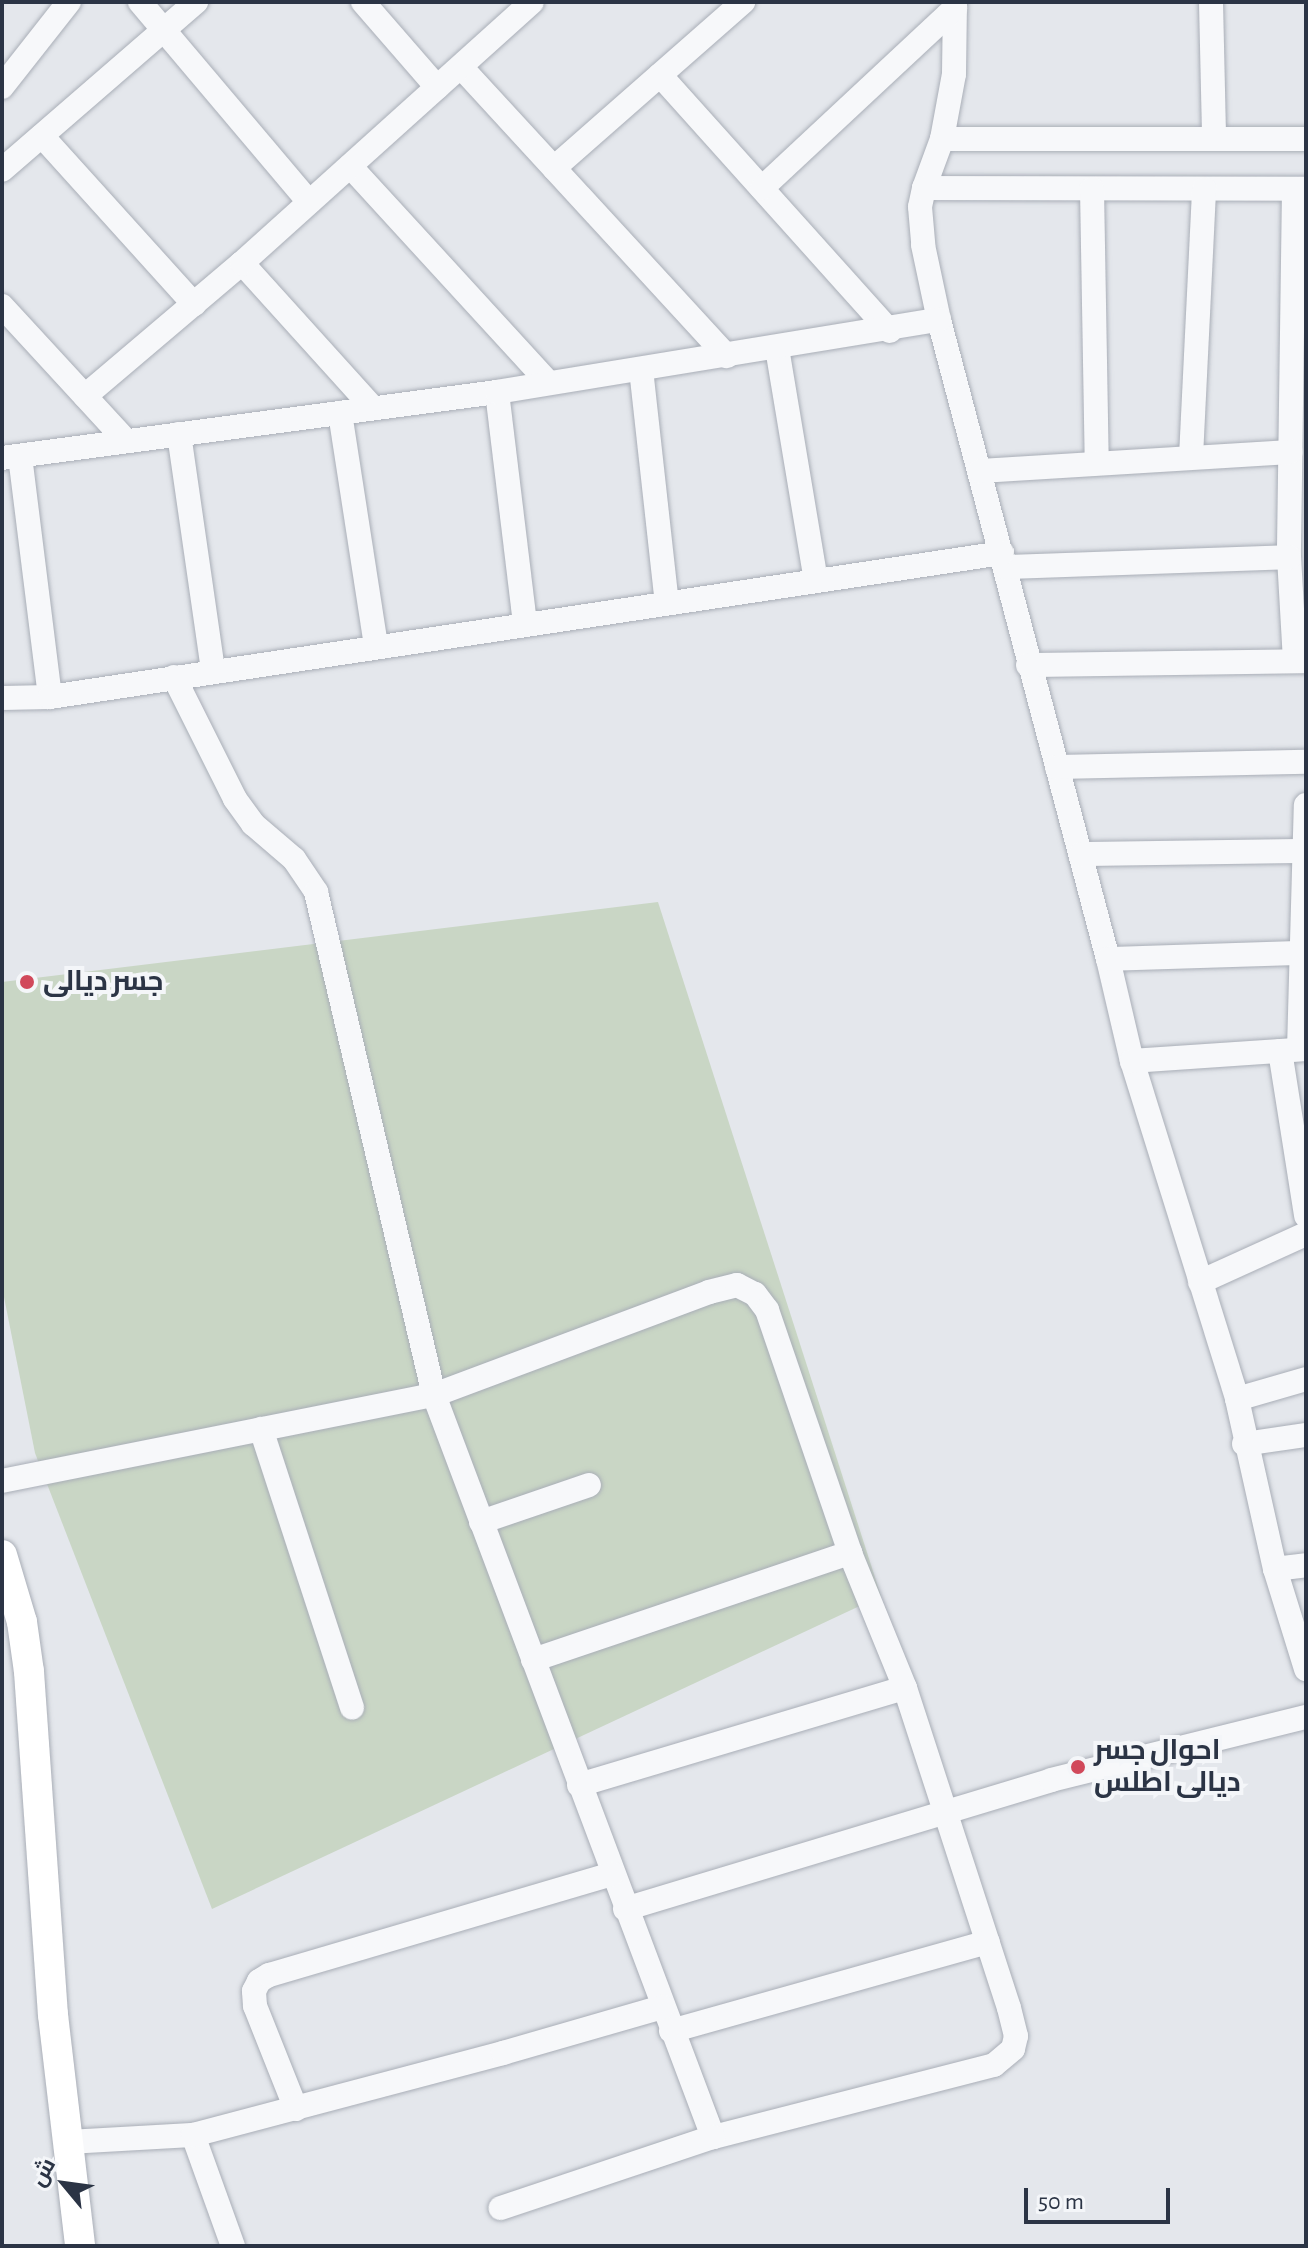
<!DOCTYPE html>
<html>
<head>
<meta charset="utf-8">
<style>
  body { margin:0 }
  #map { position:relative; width:1308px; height:2248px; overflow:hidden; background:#e4e7ec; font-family:"Alegreya Sans",Cairo,sans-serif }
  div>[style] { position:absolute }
  .green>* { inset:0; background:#c9d6c5 }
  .roads { filter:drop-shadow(0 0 2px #a9aeb7) drop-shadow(0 0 2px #a9aeb7) }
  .minor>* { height:24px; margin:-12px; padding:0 12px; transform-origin:12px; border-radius:12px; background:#f7f8fa }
  .major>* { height:30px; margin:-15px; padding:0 15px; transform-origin:15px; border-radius:15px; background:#fff }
  .dots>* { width:22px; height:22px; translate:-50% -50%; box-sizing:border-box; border:4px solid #f4f6f9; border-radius:50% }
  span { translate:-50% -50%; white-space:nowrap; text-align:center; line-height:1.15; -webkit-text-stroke:8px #f4f6f9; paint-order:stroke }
  .poi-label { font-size:28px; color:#2b3445; font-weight:700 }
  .left { translate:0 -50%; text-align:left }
  .frame { position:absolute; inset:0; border:4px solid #2b3445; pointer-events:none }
  .north { position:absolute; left:24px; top:2144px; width:80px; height:80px; -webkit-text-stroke:6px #f4f6f9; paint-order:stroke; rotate:299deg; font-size:22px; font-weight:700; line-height:32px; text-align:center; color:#2b3445 }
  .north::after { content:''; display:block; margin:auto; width:28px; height:36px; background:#2b3445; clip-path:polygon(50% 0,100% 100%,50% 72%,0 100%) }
  .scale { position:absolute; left:1024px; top:2188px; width:146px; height:36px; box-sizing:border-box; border:4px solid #2b3445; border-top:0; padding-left:10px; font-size:24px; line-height:28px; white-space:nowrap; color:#2b3445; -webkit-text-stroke:6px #f4f6f9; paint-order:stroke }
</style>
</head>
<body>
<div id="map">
  <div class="green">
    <div style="clip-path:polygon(658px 902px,881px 1596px,212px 1909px,35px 1453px,2px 1287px,2px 982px)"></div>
  </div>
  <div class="roads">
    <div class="minor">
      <div style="left:140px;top:2px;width:262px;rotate:49.8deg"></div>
      <div style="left:363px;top:2px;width:113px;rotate:49deg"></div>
      <div style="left:955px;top:2px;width:72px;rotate:90.8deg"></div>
      <div style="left:954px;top:74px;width:66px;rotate:100.5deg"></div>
      <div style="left:942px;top:139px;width:52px;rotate:110.2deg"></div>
      <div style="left:924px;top:188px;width:19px;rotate:102deg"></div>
      <div style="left:920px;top:207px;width:38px;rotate:85deg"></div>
      <div style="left:923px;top:245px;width:77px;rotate:78deg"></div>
      <div style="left:939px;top:320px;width:661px;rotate:75.19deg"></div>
      <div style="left:1108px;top:959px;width:105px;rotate:76.8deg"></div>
      <div style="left:1132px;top:1061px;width:354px;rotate:72.7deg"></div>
      <div style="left:1237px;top:1399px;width:174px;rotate:77.4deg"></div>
      <div style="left:1275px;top:1569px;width:105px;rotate:72.8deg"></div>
      <div style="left:1211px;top:2px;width:136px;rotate:88.7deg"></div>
      <div style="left:461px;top:67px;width:393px;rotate:47.4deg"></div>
      <div style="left:660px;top:75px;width:344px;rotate:48.1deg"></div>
      <div style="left:2px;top:87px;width:108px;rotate:-51.8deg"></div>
      <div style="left:42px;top:136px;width:227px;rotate:47.9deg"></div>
      <div style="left:942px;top:139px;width:364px"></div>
      <div style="left:350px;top:166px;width:294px;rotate:47.5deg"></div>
      <div style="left:554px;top:168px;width:252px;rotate:-41.3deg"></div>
      <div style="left:2px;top:170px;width:257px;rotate:-40.9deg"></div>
      <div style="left:762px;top:188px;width:264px;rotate:-43deg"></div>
      <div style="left:924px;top:188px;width:382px;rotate:0.1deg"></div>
      <div style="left:1092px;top:189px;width:273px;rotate:89deg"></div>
      <div style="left:1294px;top:189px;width:368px;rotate:90.8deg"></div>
      <div style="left:1289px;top:557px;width:104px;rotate:86.7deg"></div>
      <div style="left:242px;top:263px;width:195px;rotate:47.9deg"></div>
      <div style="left:2px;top:306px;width:183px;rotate:47.4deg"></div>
      <div style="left:777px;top:348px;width:236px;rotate:80.5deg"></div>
      <div style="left:641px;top:369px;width:235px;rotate:83.7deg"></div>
      <div style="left:497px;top:392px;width:234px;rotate:83.1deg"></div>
      <div style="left:85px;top:396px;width:206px;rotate:-40.3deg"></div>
      <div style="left:242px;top:263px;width:390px;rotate:-42deg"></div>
      <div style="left:340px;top:413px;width:236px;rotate:81.2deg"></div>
      <div style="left:179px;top:434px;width:239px;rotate:81.8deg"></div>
      <div style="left:20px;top:456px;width:243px;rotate:82.9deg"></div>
      <div style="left:1191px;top:457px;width:268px;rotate:-87.2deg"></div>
      <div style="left:2px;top:458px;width:499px;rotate:-7.6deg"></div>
      <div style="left:497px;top:392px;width:448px;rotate:-9.3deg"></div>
      <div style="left:980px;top:471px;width:311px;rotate:-3.5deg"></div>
      <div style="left:1006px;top:567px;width:283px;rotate:-2deg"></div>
      <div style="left:1028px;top:665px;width:278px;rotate:-0.8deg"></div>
      <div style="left:174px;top:677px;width:136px;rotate:63.4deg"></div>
      <div style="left:235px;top:799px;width:31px;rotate:54deg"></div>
      <div style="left:253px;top:824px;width:54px;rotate:40.5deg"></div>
      <div style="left:294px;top:859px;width:40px;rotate:56deg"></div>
      <div style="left:316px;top:892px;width:517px;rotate:76.8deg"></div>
      <div style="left:434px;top:1395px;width:793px;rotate:69.39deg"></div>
      <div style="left:2px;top:698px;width:48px;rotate:-1.2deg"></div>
      <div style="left:50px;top:697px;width:963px;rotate:-8.6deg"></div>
      <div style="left:1057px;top:767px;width:249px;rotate:-1.2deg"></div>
      <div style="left:1081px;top:854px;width:222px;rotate:-0.8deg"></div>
      <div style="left:1108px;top:959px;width:193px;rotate:-1.8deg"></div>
      <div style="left:1299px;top:1049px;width:244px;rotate:-88.4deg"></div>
      <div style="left:1280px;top:1051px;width:167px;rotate:81deg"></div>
      <div style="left:1132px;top:1061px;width:174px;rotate:-3.9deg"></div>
      <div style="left:1200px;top:1282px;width:116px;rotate:-24.4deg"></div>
      <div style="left:1237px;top:1399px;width:72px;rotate:-16.2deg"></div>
      <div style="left:261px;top:1429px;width:293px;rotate:71.9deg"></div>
      <div style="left:1244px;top:1444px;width:63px;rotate:-8.3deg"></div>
      <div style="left:2px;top:1481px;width:440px;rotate:-11.3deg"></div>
      <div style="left:434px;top:1395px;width:294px;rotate:-20.5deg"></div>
      <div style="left:709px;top:1292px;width:29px;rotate:-14deg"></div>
      <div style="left:737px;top:1285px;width:20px;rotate:27deg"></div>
      <div style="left:755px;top:1294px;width:20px;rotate:53deg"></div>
      <div style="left:767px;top:1310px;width:257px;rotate:71.1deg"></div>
      <div style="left:850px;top:1553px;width:146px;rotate:67.8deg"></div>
      <div style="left:905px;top:1688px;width:336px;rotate:72deg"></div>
      <div style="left:1009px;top:2008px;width:29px;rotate:76deg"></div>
      <div style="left:1016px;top:2036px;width:13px;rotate:103deg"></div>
      <div style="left:1013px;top:2049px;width:25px;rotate:140deg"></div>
      <div style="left:994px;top:2065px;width:290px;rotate:165.6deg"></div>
      <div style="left:713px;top:2137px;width:224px;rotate:161.5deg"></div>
      <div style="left:481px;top:1522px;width:114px;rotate:-18.9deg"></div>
      <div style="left:1275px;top:1569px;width:31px;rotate:-7deg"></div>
      <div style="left:533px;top:1660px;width:335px;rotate:-18.7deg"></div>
      <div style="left:579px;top:1785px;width:340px;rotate:-16.6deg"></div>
      <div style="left:625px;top:1909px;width:445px;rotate:-16.8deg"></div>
      <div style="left:1051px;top:1780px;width:263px;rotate:-13.9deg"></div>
      <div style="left:671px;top:2031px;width:329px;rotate:-15.7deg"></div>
      <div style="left:296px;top:2109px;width:111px;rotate:-111.7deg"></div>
      <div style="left:255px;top:2006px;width:15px;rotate:-94deg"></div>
      <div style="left:254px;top:1991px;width:11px;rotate:-63deg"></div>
      <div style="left:259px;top:1981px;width:12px;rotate:-31deg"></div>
      <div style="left:269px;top:1975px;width:358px;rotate:-16.4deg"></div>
      <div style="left:193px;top:2135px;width:118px;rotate:70.2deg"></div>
      <div style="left:67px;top:2142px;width:126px;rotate:-3.2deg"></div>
      <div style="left:193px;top:2135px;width:321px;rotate:-14.8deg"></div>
      <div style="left:503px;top:2053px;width:166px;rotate:-16.1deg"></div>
    </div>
    <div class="major">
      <div style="left:2px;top:1555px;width:70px;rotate:73.4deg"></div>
      <div style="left:22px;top:1622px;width:50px;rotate:82deg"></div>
      <div style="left:29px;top:1672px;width:344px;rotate:86deg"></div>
      <div style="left:53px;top:2015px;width:233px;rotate:83.3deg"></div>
    </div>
  </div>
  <div class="dots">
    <div style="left:27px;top:982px;background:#d1495b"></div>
    <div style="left:1078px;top:1767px;background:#d1495b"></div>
  </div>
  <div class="poi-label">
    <span class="left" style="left:43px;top:982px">جسر ديالى</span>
    <span class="left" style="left:1094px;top:1767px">احوال جسر<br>ديالى اطلس</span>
  </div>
  <div class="frame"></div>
  <div class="north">ش</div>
  <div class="scale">50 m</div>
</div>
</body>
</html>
